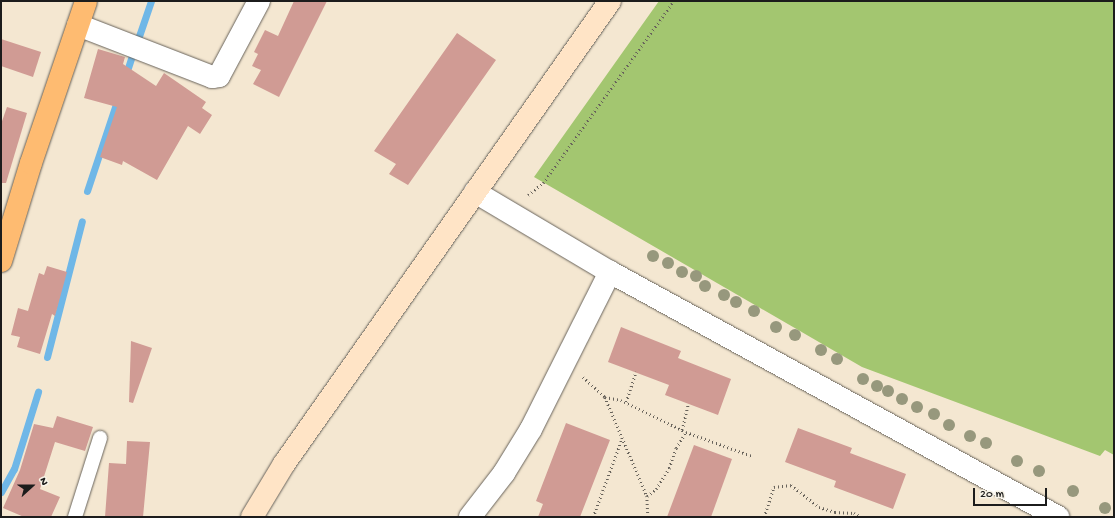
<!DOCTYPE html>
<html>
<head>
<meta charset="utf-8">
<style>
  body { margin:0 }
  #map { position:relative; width:1115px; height:518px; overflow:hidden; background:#f4e7d1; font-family:"Gochi Hand",sans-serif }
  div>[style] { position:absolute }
  .green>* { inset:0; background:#a3c670 }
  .stream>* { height:7px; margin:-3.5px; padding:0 3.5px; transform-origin:3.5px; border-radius:3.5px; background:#6fb7e7 }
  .building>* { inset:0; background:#d09b94 }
  .path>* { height:2.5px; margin-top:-1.25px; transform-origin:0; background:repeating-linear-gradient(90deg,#68635b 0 1px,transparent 0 4px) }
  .roads { filter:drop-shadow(0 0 1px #68635b) drop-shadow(0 0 1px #68635b) }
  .lane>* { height:14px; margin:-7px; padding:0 7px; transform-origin:7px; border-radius:7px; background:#fff }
  .street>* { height:22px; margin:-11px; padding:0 11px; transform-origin:11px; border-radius:11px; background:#fff }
  .secondary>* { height:22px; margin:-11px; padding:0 11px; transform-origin:11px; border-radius:11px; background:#ffe4c6 }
  .highway>* { height:22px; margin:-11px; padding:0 11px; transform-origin:11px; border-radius:11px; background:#febb71 }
  .trees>* { width:12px; height:12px; margin:-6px; border-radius:50%; background:#97987d }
  span { translate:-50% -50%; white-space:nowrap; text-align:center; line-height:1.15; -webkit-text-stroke:3.5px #f7f3e8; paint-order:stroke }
  .frame { position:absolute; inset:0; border:2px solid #1c1c1c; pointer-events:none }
  .north { position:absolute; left:12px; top:466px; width:40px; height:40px; -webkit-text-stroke:3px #f7f3e8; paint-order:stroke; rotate:69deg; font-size:11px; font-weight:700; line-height:16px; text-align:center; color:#1c1c1c }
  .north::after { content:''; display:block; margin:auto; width:14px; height:18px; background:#1c1c1c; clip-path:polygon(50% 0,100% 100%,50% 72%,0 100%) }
  .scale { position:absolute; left:973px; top:488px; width:74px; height:18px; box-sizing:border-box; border:2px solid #1c1c1c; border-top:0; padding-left:5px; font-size:12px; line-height:14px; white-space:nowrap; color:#1c1c1c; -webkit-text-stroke:3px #f7f3e8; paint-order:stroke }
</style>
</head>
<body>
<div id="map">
  <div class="green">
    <div style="clip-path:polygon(659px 1px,1114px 1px,1114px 455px,1105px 450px,1100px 456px,862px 367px,534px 177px)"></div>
  </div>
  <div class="stream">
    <div style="left:138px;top:39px;width:40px;rotate:-71.1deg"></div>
    <div style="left:125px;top:77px;width:22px;rotate:-72deg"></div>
    <div style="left:87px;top:191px;width:98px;rotate:-71.6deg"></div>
    <div style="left:47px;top:357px;width:140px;rotate:-75.6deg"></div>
    <div style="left:1px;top:492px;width:26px;rotate:-61deg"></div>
    <div style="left:14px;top:469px;width:81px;rotate:-72.7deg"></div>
  </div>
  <div class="building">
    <div style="clip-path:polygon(294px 1px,327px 1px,279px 97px,253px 84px,261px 70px,252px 66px,258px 54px,254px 52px,265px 30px,278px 36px)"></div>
    <div style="clip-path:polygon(457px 33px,496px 60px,408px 185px,389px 174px,396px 164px,374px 151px)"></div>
    <div style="clip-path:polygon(1px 39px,41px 52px,33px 77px,1px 66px)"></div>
    <div style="clip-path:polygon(98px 49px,125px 57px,123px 64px,156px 86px,164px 73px,206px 102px,202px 108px,212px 115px,200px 134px,188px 126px,157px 180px,123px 161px,122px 165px,100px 157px,117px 107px,84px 98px)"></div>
    <div style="clip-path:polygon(7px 107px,27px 113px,6px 183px,1px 183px,1px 124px)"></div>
    <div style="clip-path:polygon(47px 266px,67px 272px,55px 316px,52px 314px,40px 354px,17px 347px,20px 337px,11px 335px,18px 308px,28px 311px,39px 273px,44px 275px)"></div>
    <div style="clip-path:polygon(621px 327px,681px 351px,678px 358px,731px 379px,718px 415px,665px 395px,669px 385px,608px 362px)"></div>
    <div style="clip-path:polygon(131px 341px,152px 348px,133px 403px,129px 402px)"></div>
    <div style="clip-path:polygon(57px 416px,93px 427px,85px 451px,55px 442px,40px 489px,60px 497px,51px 517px,24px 517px,3px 508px,20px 470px,34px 424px,53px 428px)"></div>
    <div style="clip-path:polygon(566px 423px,610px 440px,580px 517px,538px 517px,543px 504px,536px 501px)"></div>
    <div style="clip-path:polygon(798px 428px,852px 448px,850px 453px,906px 474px,893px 509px,834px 487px,836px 481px,785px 462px)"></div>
    <div style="clip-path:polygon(127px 441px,150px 442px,143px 517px,105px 517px,109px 463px,126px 464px)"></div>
    <div style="clip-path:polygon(694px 445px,732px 459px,711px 517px,667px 517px)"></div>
  </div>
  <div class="path">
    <div style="left:528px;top:195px;width:19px;rotate:-39deg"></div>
    <div style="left:543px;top:183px;width:224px;rotate:-54.3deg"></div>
    <div style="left:583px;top:377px;width:30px;rotate:42deg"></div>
    <div style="left:605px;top:397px;width:108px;rotate:67deg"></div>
    <div style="left:647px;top:496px;width:21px;rotate:87deg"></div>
    <div style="left:605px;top:397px;width:16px;rotate:11deg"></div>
    <div style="left:621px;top:400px;width:72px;rotate:26.2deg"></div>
    <div style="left:686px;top:432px;width:70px;rotate:20deg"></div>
    <div style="left:626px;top:402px;width:32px;rotate:-72deg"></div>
    <div style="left:682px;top:430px;width:27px;rotate:-77deg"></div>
    <div style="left:647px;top:496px;width:11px;rotate:-38deg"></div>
    <div style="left:656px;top:489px;width:25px;rotate:-58deg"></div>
    <div style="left:669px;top:468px;width:21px;rotate:-71deg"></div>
    <div style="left:676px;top:448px;width:19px;rotate:-58deg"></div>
    <div style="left:593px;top:517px;width:84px;rotate:-69.8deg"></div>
    <div style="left:764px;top:517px;width:32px;rotate:-72deg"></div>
    <div style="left:774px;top:487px;width:17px;rotate:-7deg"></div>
    <div style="left:791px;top:485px;width:36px;rotate:38deg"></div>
    <div style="left:819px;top:507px;width:17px;rotate:17deg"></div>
    <div style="left:835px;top:512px;width:19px;rotate:3deg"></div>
    <div style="left:854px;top:513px;width:9px;rotate:27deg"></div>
  </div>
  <div class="roads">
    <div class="lane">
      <div style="left:75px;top:517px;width:83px;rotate:-72.4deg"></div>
    </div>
    <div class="street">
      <div style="left:78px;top:25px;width:144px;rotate:21.2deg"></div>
      <div style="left:212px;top:77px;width:7px;rotate:-8deg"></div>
      <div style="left:219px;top:76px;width:85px;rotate:-61.9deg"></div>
      <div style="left:475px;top:192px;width:157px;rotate:30.7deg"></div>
      <div style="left:610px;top:272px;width:511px;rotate:28.67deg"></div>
      <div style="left:470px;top:517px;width:56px;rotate:-52.3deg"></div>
      <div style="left:504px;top:473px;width:52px;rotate:-58.5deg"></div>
      <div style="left:531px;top:429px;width:176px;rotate:-63.3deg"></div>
    </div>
    <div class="secondary">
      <div style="left:252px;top:517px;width:62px;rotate:-58.9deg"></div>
      <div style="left:284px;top:464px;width:566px;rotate:-54.85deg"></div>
    </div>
    <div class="highway">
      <div style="left:1px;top:261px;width:102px;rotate:-73deg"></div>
      <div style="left:31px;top:163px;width:171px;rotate:-71.2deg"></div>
    </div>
  </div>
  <div class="trees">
    <div style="left:653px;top:256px"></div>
    <div style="left:668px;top:263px"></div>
    <div style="left:682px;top:272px"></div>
    <div style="left:696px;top:276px"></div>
    <div style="left:705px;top:286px"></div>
    <div style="left:724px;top:295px"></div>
    <div style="left:736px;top:302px"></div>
    <div style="left:754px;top:311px"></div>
    <div style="left:776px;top:327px"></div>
    <div style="left:795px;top:335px"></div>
    <div style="left:821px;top:350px"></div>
    <div style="left:837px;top:359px"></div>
    <div style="left:863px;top:379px"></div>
    <div style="left:877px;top:386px"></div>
    <div style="left:888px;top:391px"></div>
    <div style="left:902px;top:399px"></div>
    <div style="left:917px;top:407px"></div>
    <div style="left:934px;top:414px"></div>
    <div style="left:949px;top:425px"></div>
    <div style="left:970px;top:436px"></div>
    <div style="left:986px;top:443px"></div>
    <div style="left:1017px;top:461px"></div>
    <div style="left:1039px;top:471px"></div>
    <div style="left:1073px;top:491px"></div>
    <div style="left:1105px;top:508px"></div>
  </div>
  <div class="frame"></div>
  <div class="north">N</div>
  <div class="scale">20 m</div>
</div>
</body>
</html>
